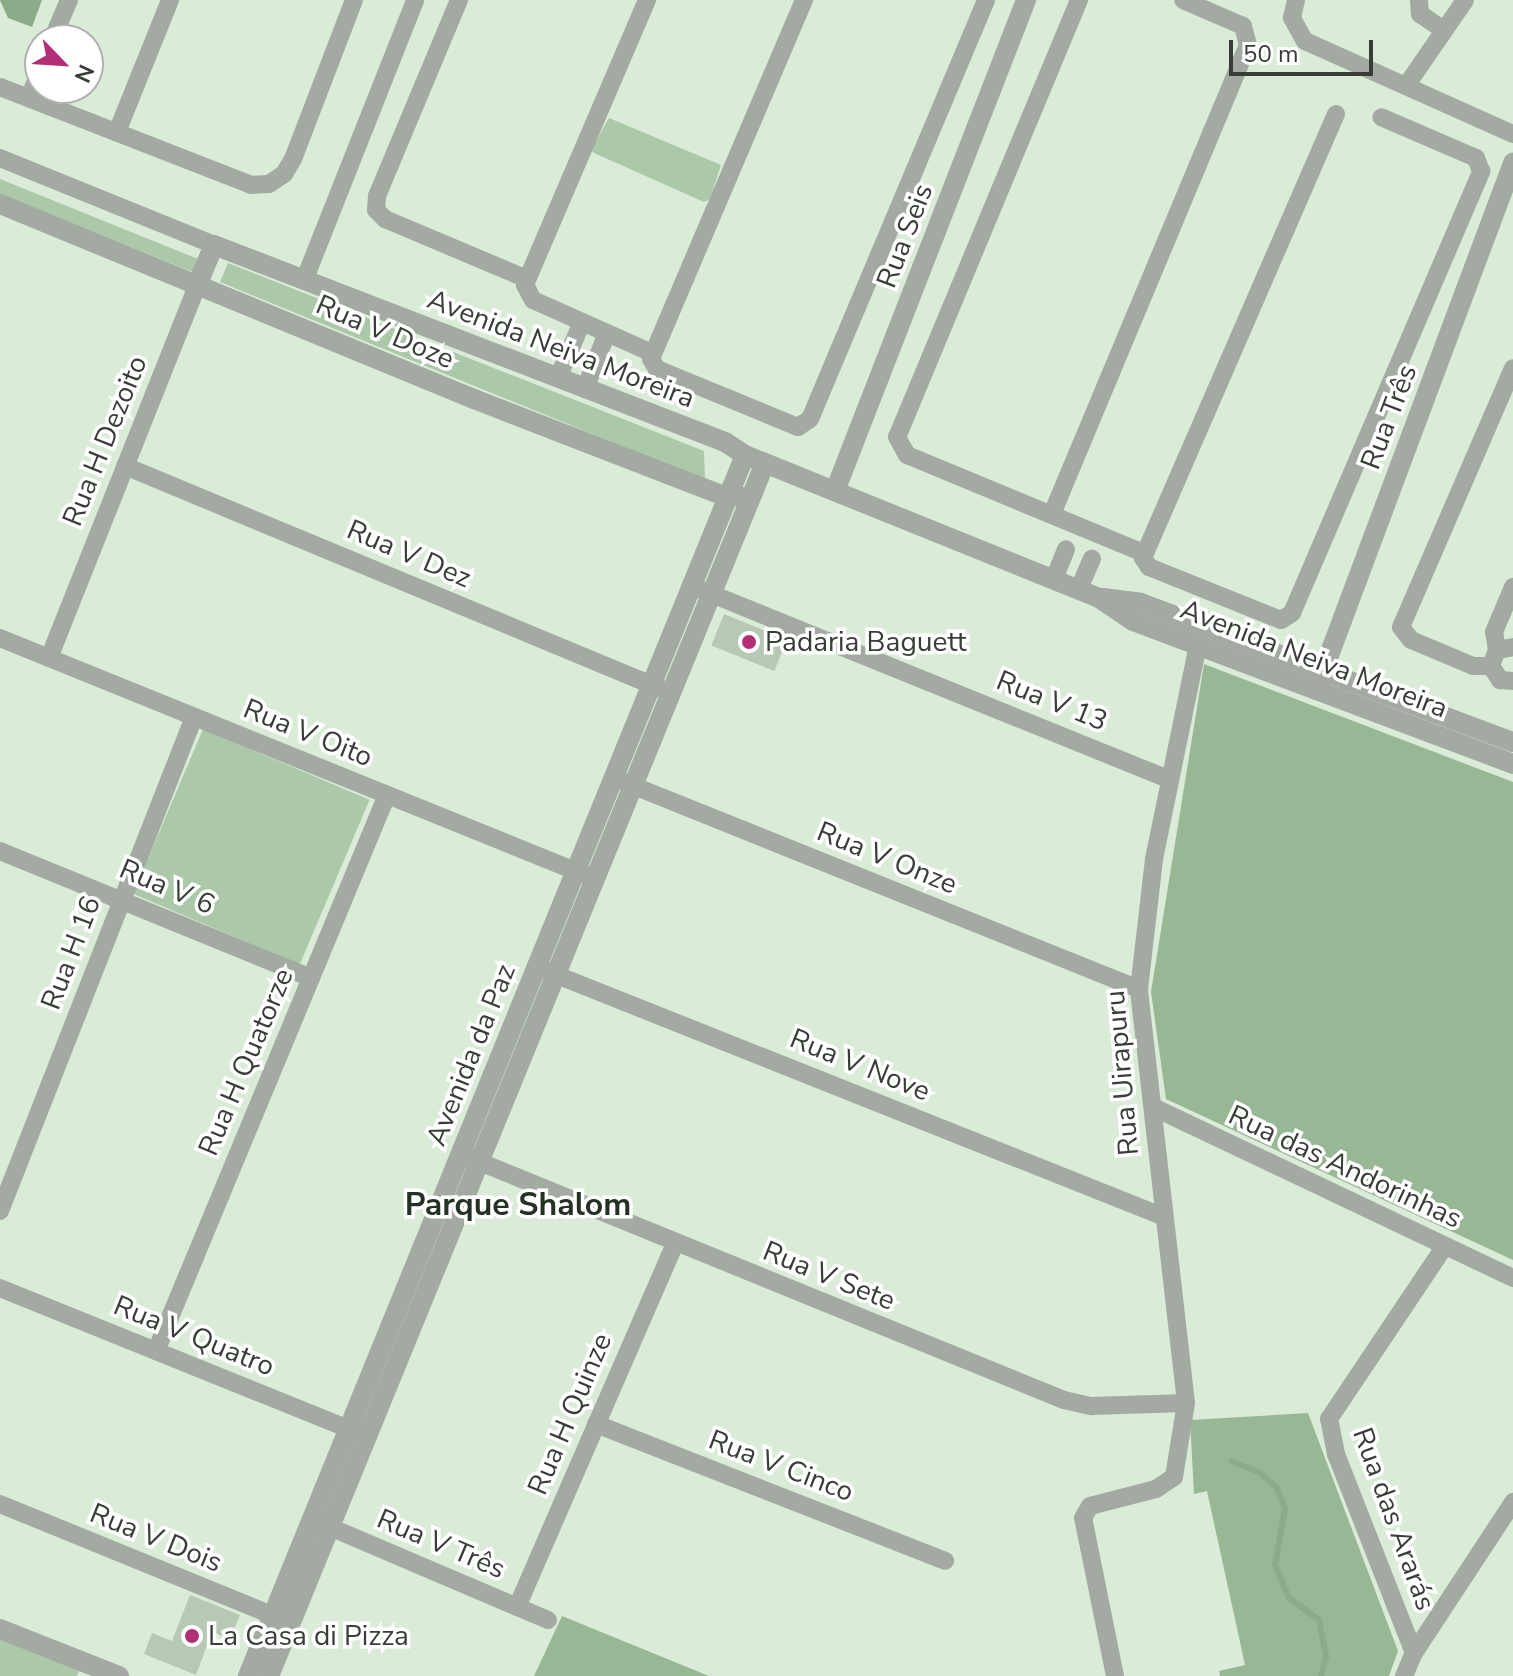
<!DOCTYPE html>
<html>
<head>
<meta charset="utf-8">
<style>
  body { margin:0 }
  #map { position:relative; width:1513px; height:1676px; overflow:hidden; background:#daecd8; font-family:"Nunito Sans",sans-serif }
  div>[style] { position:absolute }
  .green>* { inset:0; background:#abc9a8; transform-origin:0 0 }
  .forest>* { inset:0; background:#98b895 }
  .water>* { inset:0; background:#8cac89 }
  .stream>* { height:6px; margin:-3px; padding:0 3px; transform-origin:3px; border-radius:3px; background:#8cac89 }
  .building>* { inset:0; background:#b7c8b5; transform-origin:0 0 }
  .minor>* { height:18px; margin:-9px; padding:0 9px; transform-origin:9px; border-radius:9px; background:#a2aaa2 }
  .tertiary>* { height:20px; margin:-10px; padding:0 10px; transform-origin:10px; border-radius:10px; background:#a2aaa2 }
  .dots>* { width:22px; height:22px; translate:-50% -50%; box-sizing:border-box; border:4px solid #fff; border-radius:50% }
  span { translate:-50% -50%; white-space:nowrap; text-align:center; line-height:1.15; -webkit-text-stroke:7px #fff; paint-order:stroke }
  .street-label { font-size:28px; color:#373e36 }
  .poi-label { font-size:28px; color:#373e36 }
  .left { translate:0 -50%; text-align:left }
  .quarter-label { font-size:32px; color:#243223; font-weight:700 }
  .north { position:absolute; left:24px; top:24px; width:80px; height:80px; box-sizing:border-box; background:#fff; border:2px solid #afb2af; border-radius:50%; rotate:115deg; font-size:22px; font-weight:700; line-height:32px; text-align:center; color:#373e36 }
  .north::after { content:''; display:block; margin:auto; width:28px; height:36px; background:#b32e75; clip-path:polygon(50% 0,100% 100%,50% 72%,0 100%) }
  .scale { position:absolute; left:1229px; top:40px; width:144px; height:36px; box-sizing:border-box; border:4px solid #373e36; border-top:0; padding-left:10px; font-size:24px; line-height:28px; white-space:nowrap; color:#373e36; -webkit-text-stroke:6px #fff; paint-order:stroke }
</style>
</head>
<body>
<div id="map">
  <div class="green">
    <div style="clip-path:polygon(609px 118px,721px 165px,710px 199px,704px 202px,594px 153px,591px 150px)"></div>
    <div style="left:0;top:179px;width:213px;height:14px;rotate:22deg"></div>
    <div style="clip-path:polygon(228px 263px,704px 451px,705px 480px,220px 282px)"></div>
    <div style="left:203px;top:729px;width:181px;height:179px;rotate:23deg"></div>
    <div style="clip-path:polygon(0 1639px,80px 1669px,77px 1676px,0 1676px)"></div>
  </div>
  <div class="forest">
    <div style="clip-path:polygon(1204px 664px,1513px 782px,1513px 1260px,1166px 1099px,1151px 992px)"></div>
    <div style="clip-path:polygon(1308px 1413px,1398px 1651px,1389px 1676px,1220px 1676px,1219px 1671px,1245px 1665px,1207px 1491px,1194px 1494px,1190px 1420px)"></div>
    <div style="clip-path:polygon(562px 1616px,709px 1676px,534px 1676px)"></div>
  </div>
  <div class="water">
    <div style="clip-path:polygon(0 0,42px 0,32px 27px,8px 18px)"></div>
  </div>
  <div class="stream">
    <div style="left:1232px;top:1461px;width:30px;rotate:23deg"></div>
    <div style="left:1260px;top:1473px;width:23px;rotate:41deg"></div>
    <div style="left:1277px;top:1488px;width:22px;rotate:69deg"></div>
    <div style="left:1285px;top:1509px;width:57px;rotate:100.1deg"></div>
    <div style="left:1275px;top:1565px;width:36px;rotate:67deg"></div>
    <div style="left:1289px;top:1598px;width:37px;rotate:36deg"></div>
    <div style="left:1319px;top:1620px;width:38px;rotate:79deg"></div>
    <div style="left:1326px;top:1657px;width:20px;rotate:105deg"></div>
  </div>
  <div class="building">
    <div style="left:724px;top:614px;width:68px;height:34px;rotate:22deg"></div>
    <div style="clip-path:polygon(190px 1595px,240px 1615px,230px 1639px,212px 1632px,196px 1675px,144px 1654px,152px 1633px,172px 1641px)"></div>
  </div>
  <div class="minor">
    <div style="left:459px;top:0;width:212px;rotate:112.7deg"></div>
    <div style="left:377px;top:196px;width:14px;rotate:94deg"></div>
    <div style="left:376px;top:210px;width:13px;rotate:45deg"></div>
    <div style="left:385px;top:219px;width:154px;rotate:22.9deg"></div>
    <div style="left:647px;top:0;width:310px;rotate:113.2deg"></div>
    <div style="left:525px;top:285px;width:17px;rotate:62deg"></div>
    <div style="left:533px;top:300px;width:130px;rotate:24deg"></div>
    <div style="left:804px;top:0;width:390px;rotate:113.1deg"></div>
    <div style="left:651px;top:359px;width:12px;rotate:59deg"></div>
    <div style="left:657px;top:369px;width:152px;rotate:22.4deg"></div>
    <div style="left:798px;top:427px;width:14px;rotate:-34deg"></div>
    <div style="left:810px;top:419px;width:454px;rotate:-67.2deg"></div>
    <div style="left:1079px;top:0;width:473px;rotate:112.6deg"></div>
    <div style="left:897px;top:437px;width:21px;rotate:61deg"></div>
    <div style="left:907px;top:455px;width:256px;rotate:22.5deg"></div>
    <div style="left:1296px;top:0;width:18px;rotate:103deg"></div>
    <div style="left:1292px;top:18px;width:26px;rotate:61deg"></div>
    <div style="left:1305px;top:41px;width:228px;rotate:24.1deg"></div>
    <div style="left:1419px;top:0;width:14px;rotate:86deg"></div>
    <div style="left:1420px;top:14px;width:29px;rotate:34deg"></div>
    <div style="left:52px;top:40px;width:43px;rotate:-67deg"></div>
    <div style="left:1406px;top:86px;width:104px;rotate:-55.5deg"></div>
    <div style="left:0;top:87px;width:269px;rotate:21.3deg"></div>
    <div style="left:251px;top:185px;width:18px;rotate:-3deg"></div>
    <div style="left:269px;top:184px;width:18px;rotate:-34deg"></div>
    <div style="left:284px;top:174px;width:17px;rotate:-59deg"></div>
    <div style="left:293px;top:159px;width:170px;rotate:-69deg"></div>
    <div style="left:29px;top:98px;width:29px;rotate:-68deg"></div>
    <div style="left:1336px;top:114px;width:484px;rotate:113.5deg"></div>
    <div style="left:1143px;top:558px;width:11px;rotate:56deg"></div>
    <div style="left:1149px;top:567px;width:142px;rotate:21.9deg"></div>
    <div style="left:1281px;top:620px;width:13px;rotate:-32deg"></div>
    <div style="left:1292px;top:613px;width:481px;rotate:-66.8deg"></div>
    <div style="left:1481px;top:171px;width:14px;rotate:-111deg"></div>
    <div style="left:1476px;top:158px;width:103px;rotate:-156.7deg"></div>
    <div style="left:117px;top:132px;width:142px;rotate:-68.1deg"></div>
    <div style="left:0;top:158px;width:231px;rotate:22.1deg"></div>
    <div style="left:304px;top:281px;width:302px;rotate:-68.4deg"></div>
    <div style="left:558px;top:378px;width:61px;rotate:-66.8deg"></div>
    <div style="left:585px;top:389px;width:60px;rotate:-68.6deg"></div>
    <div style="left:125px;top:466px;width:591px;rotate:22.58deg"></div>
    <div style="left:1052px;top:514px;width:508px;rotate:-67.32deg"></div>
    <div style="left:1248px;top:45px;width:20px;rotate:-105deg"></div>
    <div style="left:1243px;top:26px;width:65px;rotate:-156.6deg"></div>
    <div style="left:1054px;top:579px;width:32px;rotate:-68deg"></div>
    <div style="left:699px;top:589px;width:506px;rotate:22.05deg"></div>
    <div style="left:1079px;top:589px;width:33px;rotate:-67deg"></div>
    <div style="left:0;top:638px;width:642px;rotate:22.05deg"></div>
    <div style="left:1513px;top:647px;width:16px;rotate:169deg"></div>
    <div style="left:1497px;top:650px;width:17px;rotate:111deg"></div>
    <div style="left:1491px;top:666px;width:17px;rotate:57deg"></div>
    <div style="left:1500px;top:680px;width:13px;rotate:4deg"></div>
    <div style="left:1497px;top:650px;width:18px;rotate:-99deg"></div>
    <div style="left:1494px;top:632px;width:49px;rotate:-67.1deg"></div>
    <div style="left:49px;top:658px;width:404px;rotate:-68.3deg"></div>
    <div style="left:1491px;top:666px;width:18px;rotate:180deg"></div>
    <div style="left:1473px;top:666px;width:67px;rotate:-157.2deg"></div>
    <div style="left:1411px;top:640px;width:16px;rotate:-128deg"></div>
    <div style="left:1401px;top:627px;width:282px;rotate:-66.6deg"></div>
    <div style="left:614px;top:778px;width:566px;rotate:21.9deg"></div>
    <div style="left:0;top:851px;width:336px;rotate:22.2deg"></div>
    <div style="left:544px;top:970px;width:665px;rotate:21.71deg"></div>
    <div style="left:1153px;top:1107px;width:399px;rotate:25.4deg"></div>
    <div style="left:465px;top:1156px;width:647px;rotate:22.16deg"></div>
    <div style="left:1064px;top:1400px;width:28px;rotate:13deg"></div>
    <div style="left:1091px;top:1406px;width:95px;rotate:-1.8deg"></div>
    <div style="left:0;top:1211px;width:531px;rotate:-68.56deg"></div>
    <div style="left:0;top:1288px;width:389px;rotate:22deg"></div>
    <div style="left:156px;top:1351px;width:602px;rotate:-67.44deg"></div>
    <div style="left:596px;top:1424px;width:375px;rotate:21.4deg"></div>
    <div style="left:0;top:1504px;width:309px;rotate:22.2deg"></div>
    <div style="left:318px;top:1522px;width:250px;rotate:23.1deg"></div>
    <div style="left:517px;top:1607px;width:397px;rotate:-66.5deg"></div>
    <div style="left:1414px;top:1653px;width:214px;rotate:-111.4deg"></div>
    <div style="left:1336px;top:1454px;width:36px;rotate:-101deg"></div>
    <div style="left:1329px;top:1419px;width:208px;rotate:-56.2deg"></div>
    <div style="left:1115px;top:1676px;width:161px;rotate:-101.4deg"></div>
    <div style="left:1083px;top:1518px;width:14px;rotate:-60deg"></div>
    <div style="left:1090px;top:1506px;width:68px;rotate:-14.4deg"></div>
    <div style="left:1156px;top:1489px;width:22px;rotate:-34deg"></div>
    <div style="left:1174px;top:1477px;width:75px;rotate:-80.8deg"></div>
    <div style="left:1186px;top:1403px;width:417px;rotate:-96.5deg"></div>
    <div style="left:1139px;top:989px;width:131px;rotate:-83.4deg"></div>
    <div style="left:1154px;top:859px;width:218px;rotate:-78.4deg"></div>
    <div style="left:1404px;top:1676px;width:25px;rotate:-67deg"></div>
    <div style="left:1414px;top:1653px;width:181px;rotate:-56.7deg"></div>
  </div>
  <div class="tertiary">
    <div style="left:0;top:204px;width:513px;rotate:22.36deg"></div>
    <div style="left:474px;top:399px;width:271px;rotate:21.2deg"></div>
    <div style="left:727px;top:497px;width:12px;rotate:-5deg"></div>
    <div style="left:198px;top:283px;width:41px;rotate:-67.2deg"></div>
    <div style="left:214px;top:245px;width:548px;rotate:21.08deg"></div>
    <div style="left:725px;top:442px;width:24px;rotate:33deg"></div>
    <div style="left:745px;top:455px;width:382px;rotate:22deg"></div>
    <div style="left:1099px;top:598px;width:41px;rotate:34.1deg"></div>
    <div style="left:1133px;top:621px;width:406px;rotate:20.6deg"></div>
    <div style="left:835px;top:491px;width:527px;rotate:-68.74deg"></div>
    <div style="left:1103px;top:598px;width:38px;rotate:7deg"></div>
    <div style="left:1141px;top:603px;width:397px;rotate:20.5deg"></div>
    <div style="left:1316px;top:690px;width:563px;rotate:-69.5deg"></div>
    <div style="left:0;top:1629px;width:128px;rotate:21.6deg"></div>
    <div style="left:248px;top:1676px;width:1318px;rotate:-67.85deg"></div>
    <div style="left:269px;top:1676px;width:1310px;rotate:-67.76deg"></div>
  </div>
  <div class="dots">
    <div style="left:749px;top:642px;background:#b32e75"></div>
    <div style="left:192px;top:1636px;background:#b32e75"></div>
  </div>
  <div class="street-label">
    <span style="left:905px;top:236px;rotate:-69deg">Rua Seis</span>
    <span style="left:385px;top:332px;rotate:23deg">Rua V Doze</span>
    <span style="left:561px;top:349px;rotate:21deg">Avenida Neiva Moreira</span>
    <span style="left:1389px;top:417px;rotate:-69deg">Rua Três</span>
    <span style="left:105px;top:441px;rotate:-68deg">Rua H Dezoito</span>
    <span style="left:409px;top:554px;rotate:23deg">Rua V Dez</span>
    <span style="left:1314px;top:659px;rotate:21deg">Avenida Neiva Moreira</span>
    <span style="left:1052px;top:701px;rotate:22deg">Rua V 13</span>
    <span style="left:308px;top:733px;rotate:22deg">Rua V Oito</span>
    <span style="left:887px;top:858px;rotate:22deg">Rua V Onze</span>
    <span style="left:167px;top:887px;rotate:23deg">Rua V 6</span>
    <span style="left:71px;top:953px;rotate:-69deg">Rua H 16</span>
    <span style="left:471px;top:1055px;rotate:-68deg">Avenida da Paz</span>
    <span style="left:246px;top:1062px;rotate:-67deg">Rua H Quatorze</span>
    <span style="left:860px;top:1065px;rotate:22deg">Rua V Nove</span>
    <span style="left:1122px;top:1073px;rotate:-95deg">Rua Uirapuru</span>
    <span style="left:1345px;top:1167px;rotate:25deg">Rua das Andorinhas</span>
    <span style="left:829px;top:1276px;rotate:22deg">Rua V Sete</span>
    <span style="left:194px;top:1336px;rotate:22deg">Rua V Quatro</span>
    <span style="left:570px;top:1414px;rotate:-67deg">Rua H Quinze</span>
    <span style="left:781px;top:1466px;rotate:21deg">Rua V Cinco</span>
    <span style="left:1394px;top:1519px;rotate:70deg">Rua das Ararás</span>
    <span style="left:156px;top:1538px;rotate:22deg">Rua V Dois</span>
    <span style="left:441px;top:1544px;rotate:23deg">Rua V Três</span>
  </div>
  <div class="poi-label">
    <span class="left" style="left:765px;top:642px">Padaria Baguett</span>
    <span class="left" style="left:208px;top:1636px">La Casa di Pizza</span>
  </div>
  <div class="quarter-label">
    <span style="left:518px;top:1205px">Parque Shalom</span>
  </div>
  <div class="north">N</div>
  <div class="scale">50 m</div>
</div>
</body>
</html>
